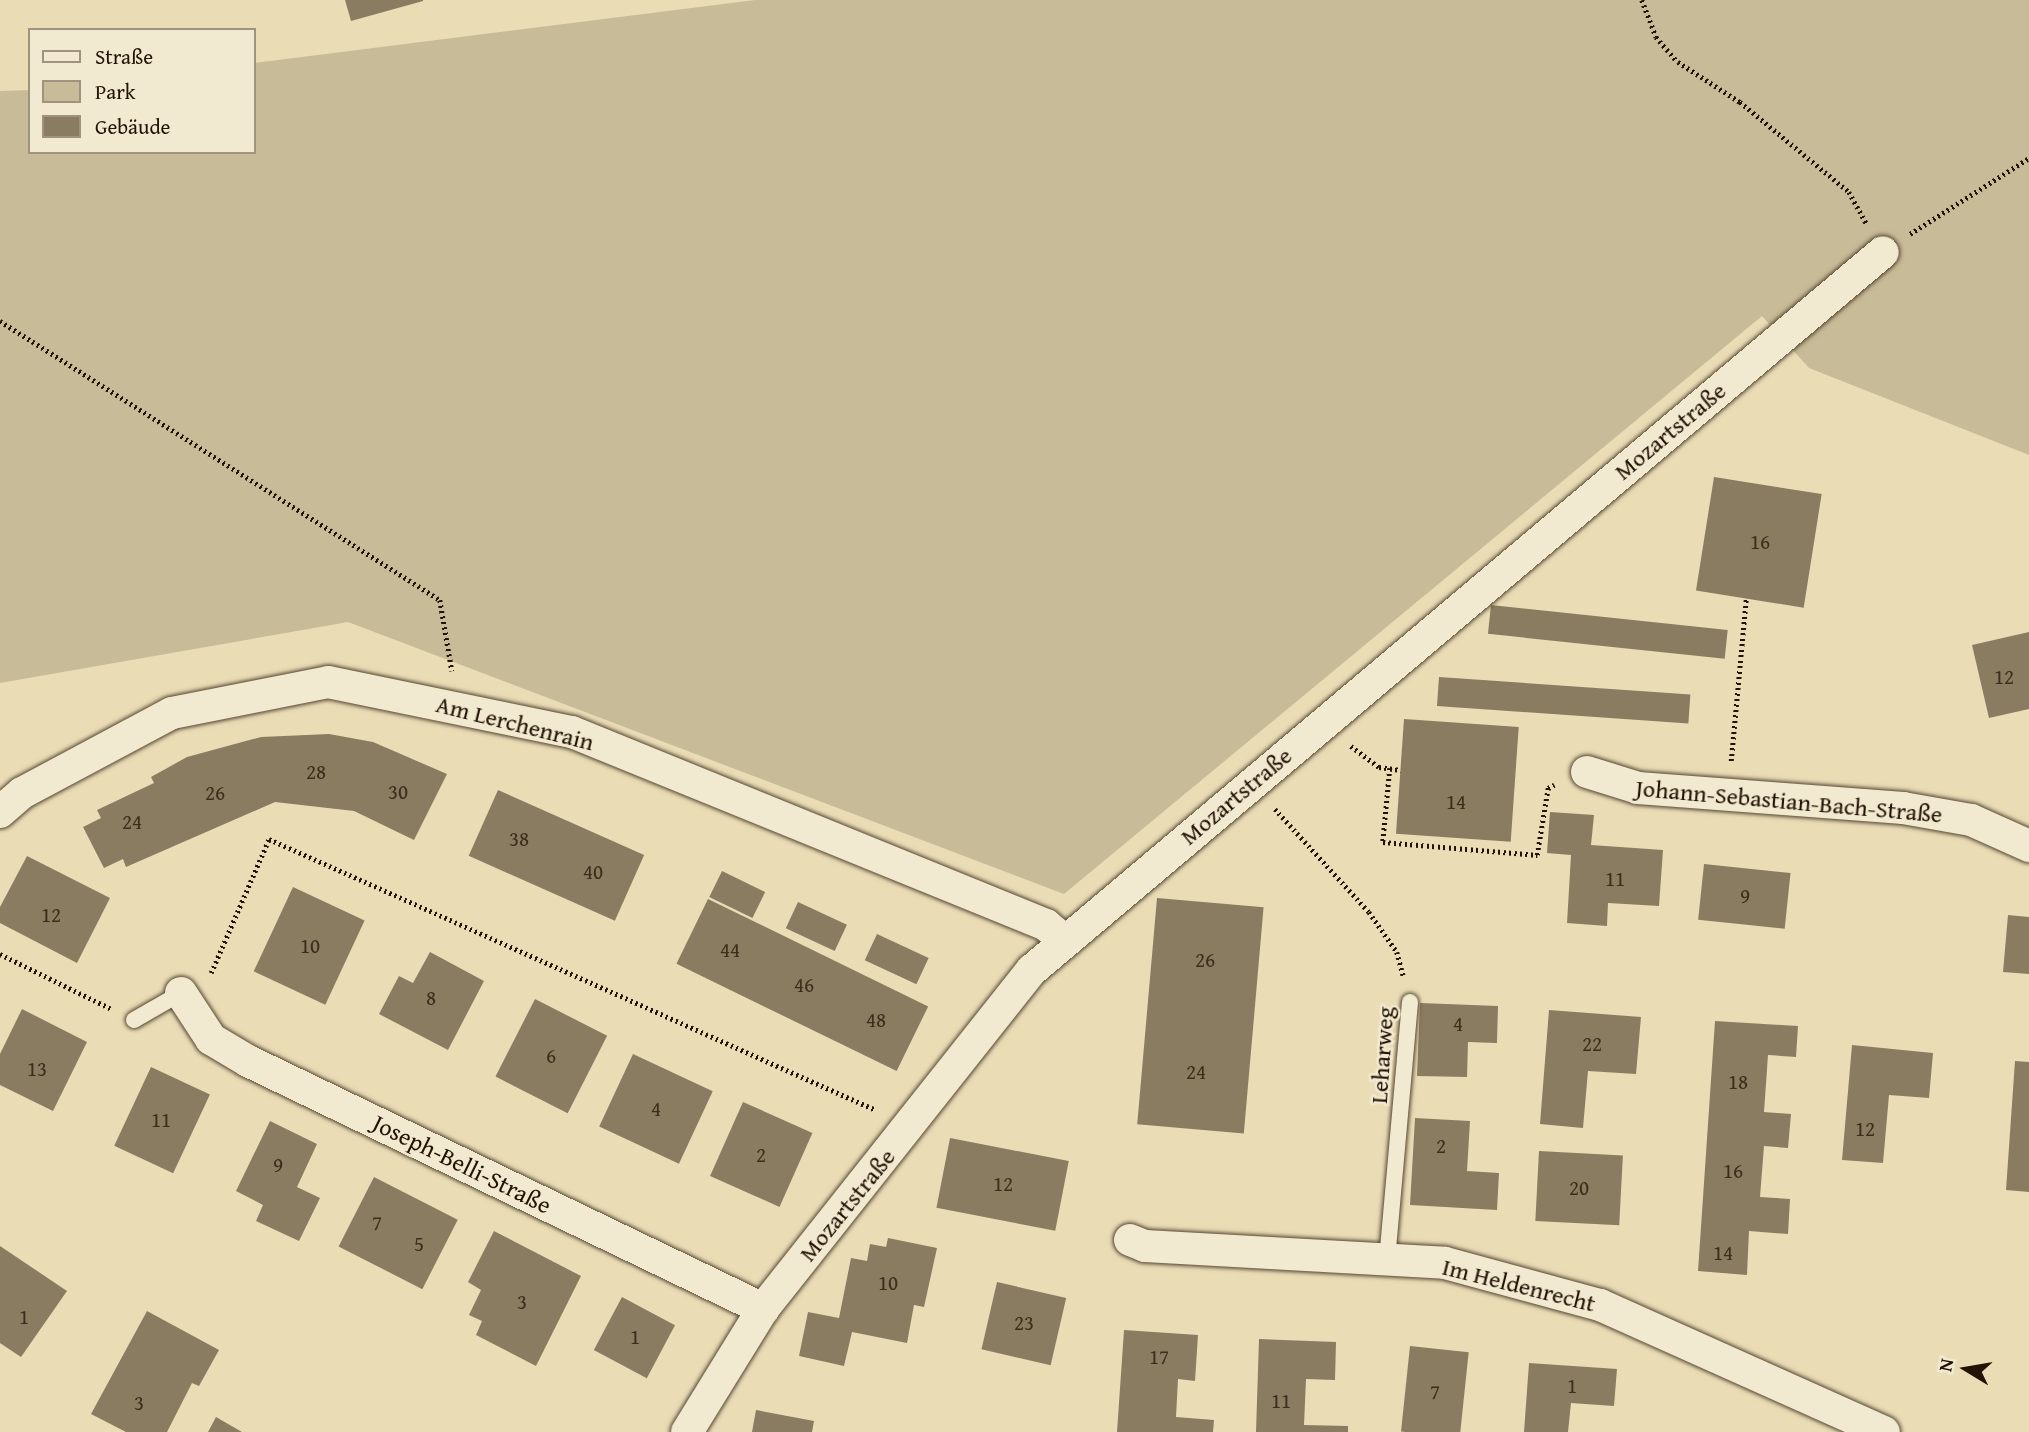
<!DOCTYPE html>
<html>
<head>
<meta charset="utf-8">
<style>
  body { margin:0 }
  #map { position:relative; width:2029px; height:1432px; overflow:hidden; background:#eaddb6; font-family:"Gentium Book Plus",serif }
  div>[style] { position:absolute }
  .green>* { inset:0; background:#c8bb98 }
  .building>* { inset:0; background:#8a7c61; transform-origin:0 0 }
  .path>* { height:4.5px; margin-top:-2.25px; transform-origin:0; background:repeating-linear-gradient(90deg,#231305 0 2px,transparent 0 5.5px) }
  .roads { filter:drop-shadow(0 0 2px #554631) drop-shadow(0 0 2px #554631) }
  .lane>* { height:16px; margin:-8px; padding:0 8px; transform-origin:8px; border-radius:8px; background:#f1e9d0 }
  .street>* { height:32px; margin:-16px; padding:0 16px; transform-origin:16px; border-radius:16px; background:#f1e9d0 }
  span { translate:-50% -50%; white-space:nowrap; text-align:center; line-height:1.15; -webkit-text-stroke:5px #f1e9d0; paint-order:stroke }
  .number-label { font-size:21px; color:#3d2d1c }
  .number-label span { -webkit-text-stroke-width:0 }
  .street-label { font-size:24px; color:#231305 }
  .legend { position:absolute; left:28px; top:28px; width:228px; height:126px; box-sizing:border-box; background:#f1e9d0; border:2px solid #9f937f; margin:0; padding:9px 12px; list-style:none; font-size:21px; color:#231305 }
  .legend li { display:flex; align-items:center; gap:14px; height:35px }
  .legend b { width:35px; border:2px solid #9f937f }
  .north { position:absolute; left:1931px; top:1334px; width:70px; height:70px; -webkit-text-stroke:5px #f1e9d0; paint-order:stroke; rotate:281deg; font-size:19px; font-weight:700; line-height:28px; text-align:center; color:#231305 }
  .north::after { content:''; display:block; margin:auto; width:24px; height:32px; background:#231305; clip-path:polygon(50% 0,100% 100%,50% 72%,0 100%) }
</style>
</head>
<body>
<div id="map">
  <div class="green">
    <div style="clip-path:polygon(755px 0,2029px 0,2029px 455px,1809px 368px,1762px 316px,1064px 894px,348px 622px,0 683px,0 91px,30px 90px,30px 152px,254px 152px,254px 63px)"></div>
  </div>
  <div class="building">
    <div style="clip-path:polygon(345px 0,423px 0,423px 1px,351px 21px)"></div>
    <div style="left:1714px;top:477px;width:109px;height:115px;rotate:9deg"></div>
    <div style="left:1491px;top:605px;width:238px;height:29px;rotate:6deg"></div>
    <div style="clip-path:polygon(2029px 632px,2029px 709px,1989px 718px,1972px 645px)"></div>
    <div style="left:1439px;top:677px;width:252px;height:29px;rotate:4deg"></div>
    <div style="left:1404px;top:719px;width:115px;height:115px;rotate:4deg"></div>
    <div style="clip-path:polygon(329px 734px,373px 742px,447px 774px,414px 840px,354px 811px,275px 802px,126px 867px,123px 859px,104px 868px,83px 827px,101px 818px,97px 810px,154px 783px,151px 777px,187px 757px,261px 737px)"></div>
    <div style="left:498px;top:790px;width:160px;height:72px;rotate:24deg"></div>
    <div style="clip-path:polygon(1550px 812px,1594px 815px,1591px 845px,1663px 850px,1659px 906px,1608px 903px,1607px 926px,1567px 923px,1571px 855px,1547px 853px)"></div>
    <div style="clip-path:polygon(27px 856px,110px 898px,77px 963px,0 923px,0 907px)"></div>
    <div style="left:1704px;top:864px;width:87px;height:56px;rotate:6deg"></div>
    <div style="left:722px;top:871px;width:48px;height:29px;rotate:26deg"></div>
    <div style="left:293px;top:887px;width:79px;height:93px;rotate:25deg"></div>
    <div style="left:1157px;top:898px;width:107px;height:227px;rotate:5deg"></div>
    <div style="left:708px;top:899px;width:245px;height:72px;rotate:26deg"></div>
    <div style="left:798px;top:902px;width:54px;height:29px;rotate:25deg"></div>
    <div style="clip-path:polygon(2008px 915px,2029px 917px,2029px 974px,2003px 972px)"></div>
    <div style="left:877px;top:934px;width:57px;height:29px;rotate:25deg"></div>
    <div style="clip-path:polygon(430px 952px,484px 981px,448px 1050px,379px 1014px,399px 976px,413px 983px)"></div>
    <div style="left:535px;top:999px;width:81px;height:87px;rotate:27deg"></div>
    <div style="clip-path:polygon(1420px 1003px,1498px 1006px,1497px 1043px,1468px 1042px,1467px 1077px,1417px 1076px)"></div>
    <div style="clip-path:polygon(22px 1009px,87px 1042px,53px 1111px,0 1085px,0 1054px)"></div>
    <div style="clip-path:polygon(1549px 1010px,1641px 1017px,1636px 1074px,1588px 1071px,1583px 1128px,1540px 1124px)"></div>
    <div style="clip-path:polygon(1715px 1021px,1798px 1026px,1796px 1057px,1768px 1055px,1764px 1112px,1791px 1114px,1788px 1148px,1764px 1146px,1760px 1197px,1790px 1199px,1788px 1234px,1749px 1231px,1747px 1275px,1698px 1271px)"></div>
    <div style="clip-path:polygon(1852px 1045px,1933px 1053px,1929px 1098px,1889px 1095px,1883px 1163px,1842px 1160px)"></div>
    <div style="left:633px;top:1054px;width:88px;height:80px;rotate:25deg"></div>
    <div style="clip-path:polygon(2015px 1061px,2029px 1062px,2029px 1192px,2006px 1190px)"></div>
    <div style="left:151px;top:1067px;width:65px;height:87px;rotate:25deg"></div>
    <div style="left:743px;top:1102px;width:76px;height:81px;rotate:24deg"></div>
    <div style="clip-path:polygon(1415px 1118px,1470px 1121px,1467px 1171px,1499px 1173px,1497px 1210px,1410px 1205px)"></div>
    <div style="clip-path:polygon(270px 1121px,317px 1144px,297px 1187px,320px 1198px,299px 1241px,256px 1221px,263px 1205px,236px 1191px)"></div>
    <div style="left:950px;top:1138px;width:121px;height:71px;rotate:11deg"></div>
    <div style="left:1539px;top:1151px;width:84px;height:70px;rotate:3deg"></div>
    <div style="left:374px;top:1177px;width:94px;height:78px;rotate:27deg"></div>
    <div style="clip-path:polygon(494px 1231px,581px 1276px,536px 1366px,476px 1335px,482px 1321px,469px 1315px,481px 1290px,468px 1282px)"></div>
    <div style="clip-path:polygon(888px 1238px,937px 1248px,924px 1307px,914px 1305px,907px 1343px,852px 1332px,844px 1366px,799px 1356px,808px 1312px,839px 1318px,851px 1258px,867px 1261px,870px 1244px,886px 1247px)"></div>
    <div style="clip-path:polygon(0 1246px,67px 1291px,21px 1357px,0 1343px)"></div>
    <div style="left:997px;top:1282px;width:71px;height:69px;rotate:13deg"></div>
    <div style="left:622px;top:1297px;width:60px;height:60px;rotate:28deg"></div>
    <div style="clip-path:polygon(147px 1311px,219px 1350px,199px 1386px,192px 1383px,167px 1432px,126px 1432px,91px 1414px)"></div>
    <div style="clip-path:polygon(1124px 1330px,1198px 1335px,1195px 1381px,1178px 1379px,1176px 1417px,1214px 1420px,1213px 1432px,1117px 1432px)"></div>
    <div style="clip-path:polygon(1259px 1339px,1336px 1342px,1335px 1380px,1306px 1379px,1304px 1425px,1348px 1426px,1348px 1432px,1256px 1432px)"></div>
    <div style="left:1410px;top:1346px;width:59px;height:86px;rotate:6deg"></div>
    <div style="clip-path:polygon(1529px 1363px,1617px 1369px,1614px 1406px,1571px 1403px,1568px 1432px,1524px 1432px)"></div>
    <div style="clip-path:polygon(756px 1410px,814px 1421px,812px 1432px,752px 1432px)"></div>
    <div style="clip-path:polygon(216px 1417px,242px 1432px,208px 1432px)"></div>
  </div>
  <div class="path">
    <div style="left:1642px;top:0;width:40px;rotate:69deg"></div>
    <div style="left:1656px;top:37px;width:33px;rotate:49deg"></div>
    <div style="left:1678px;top:62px;width:74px;rotate:32.8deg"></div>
    <div style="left:1740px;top:102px;width:141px;rotate:39.5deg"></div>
    <div style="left:1849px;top:192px;width:37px;rotate:61deg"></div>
    <div style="left:1910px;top:234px;width:141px;rotate:-32.6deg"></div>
    <div style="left:0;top:321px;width:521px;rotate:32.38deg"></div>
    <div style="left:440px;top:600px;width:72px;rotate:80.4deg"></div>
    <div style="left:1351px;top:746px;width:35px;rotate:37deg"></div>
    <div style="left:1379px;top:767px;width:22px;rotate:8deg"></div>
    <div style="left:1731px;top:761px;width:163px;rotate:-84.7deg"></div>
    <div style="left:1390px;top:768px;width:74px;rotate:95.4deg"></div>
    <div style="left:1383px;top:842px;width:155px;rotate:4.8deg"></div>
    <div style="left:1537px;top:855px;width:68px;rotate:-80.7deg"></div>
    <div style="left:1548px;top:788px;width:7px;rotate:-27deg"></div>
    <div style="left:1275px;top:809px;width:139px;rotate:47.6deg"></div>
    <div style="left:1369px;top:912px;width:49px;rotate:55deg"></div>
    <div style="left:1397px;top:952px;width:27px;rotate:75deg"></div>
    <div style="left:0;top:954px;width:125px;rotate:26.2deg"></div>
    <div style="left:211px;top:973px;width:146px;rotate:-66.6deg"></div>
    <div style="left:269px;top:839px;width:665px;rotate:24.06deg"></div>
  </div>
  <div class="roads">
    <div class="lane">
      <div style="left:134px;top:1020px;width:54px;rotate:-29.9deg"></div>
      <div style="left:1387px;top:1260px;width:259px;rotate:-84.9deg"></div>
    </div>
    <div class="street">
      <div style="left:1587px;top:772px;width:53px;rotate:17.4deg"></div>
      <div style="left:1638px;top:788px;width:266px;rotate:4.3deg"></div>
      <div style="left:1903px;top:808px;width:69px;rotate:10deg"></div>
      <div style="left:1971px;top:820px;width:64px;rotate:24.1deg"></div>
      <div style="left:0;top:812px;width:29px;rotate:-41deg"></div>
      <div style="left:22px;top:793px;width:170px;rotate:-28.1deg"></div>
      <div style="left:172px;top:713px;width:159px;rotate:-11.2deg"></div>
      <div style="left:328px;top:682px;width:249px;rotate:11.6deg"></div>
      <div style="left:572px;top:732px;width:512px;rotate:22.15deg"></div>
      <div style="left:1046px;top:925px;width:23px;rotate:40deg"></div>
      <div style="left:181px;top:993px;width:55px;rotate:56.9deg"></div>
      <div style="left:211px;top:1039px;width:43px;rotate:30.7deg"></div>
      <div style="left:248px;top:1061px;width:572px;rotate:25.71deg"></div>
      <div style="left:1130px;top:1240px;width:16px;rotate:22deg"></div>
      <div style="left:1145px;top:1246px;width:300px;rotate:3.2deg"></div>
      <div style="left:1445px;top:1263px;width:161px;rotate:15.2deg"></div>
      <div style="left:1600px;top:1305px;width:311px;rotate:24.1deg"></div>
      <div style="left:687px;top:1432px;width:145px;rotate:-58.3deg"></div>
      <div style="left:763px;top:1309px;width:433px;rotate:-51.6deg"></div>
      <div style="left:1032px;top:970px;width:1113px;rotate:-40.15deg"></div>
    </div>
  </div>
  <div class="number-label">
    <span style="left:1760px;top:542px">16</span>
    <span style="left:2004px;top:677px">12</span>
    <span style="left:316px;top:772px">28</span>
    <span style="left:398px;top:792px">30</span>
    <span style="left:215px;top:793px">26</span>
    <span style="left:1456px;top:802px">14</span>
    <span style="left:132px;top:822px">24</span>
    <span style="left:519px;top:839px">38</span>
    <span style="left:593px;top:872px">40</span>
    <span style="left:1615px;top:879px">11</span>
    <span style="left:1745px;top:896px">9</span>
    <span style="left:51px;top:915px">12</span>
    <span style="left:310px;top:946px">10</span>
    <span style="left:730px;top:950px">44</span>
    <span style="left:1205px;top:960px">26</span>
    <span style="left:804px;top:985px">46</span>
    <span style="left:431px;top:998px">8</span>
    <span style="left:876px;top:1020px">48</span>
    <span style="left:1458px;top:1024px">4</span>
    <span style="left:1592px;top:1044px">22</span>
    <span style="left:551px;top:1056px">6</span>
    <span style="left:37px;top:1069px">13</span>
    <span style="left:1196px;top:1072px">24</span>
    <span style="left:1738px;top:1082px">18</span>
    <span style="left:656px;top:1109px">4</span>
    <span style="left:161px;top:1120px">11</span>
    <span style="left:1865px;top:1129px">12</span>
    <span style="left:1441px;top:1146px">2</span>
    <span style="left:761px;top:1155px">2</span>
    <span style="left:278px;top:1165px">9</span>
    <span style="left:1733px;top:1171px">16</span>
    <span style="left:1003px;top:1184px">12</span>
    <span style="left:1579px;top:1188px">20</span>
    <span style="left:377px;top:1223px">7</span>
    <span style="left:419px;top:1244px">5</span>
    <span style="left:1723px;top:1253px">14</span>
    <span style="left:888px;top:1283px">10</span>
    <span style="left:522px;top:1302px">3</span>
    <span style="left:24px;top:1317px">1</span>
    <span style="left:1024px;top:1323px">23</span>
    <span style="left:635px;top:1337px">1</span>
    <span style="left:1159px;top:1357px">17</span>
    <span style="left:1572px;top:1386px">1</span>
    <span style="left:1435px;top:1392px">7</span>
    <span style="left:1281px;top:1401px">11</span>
    <span style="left:139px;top:1403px">3</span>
  </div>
  <div class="street-label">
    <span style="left:1670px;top:431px;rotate:-40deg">Mozartstraße</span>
    <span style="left:515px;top:723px;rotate:14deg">Am Lerchenrain</span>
    <span style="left:1236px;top:796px;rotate:-40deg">Mozartstraße</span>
    <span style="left:1789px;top:801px;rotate:5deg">Johann-Sebastian-Bach-Straße</span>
    <span style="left:1382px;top:1055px;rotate:-86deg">Leharweg</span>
    <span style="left:462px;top:1164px;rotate:26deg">Joseph-Belli-Straße</span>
    <span style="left:847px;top:1205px;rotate:-51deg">Mozartstraße</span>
    <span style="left:1519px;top:1285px;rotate:14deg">Im Heldenrecht</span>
  </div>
  <ul class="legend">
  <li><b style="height:9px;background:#f1e9d0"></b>Straße</li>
  <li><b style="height:19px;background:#c8bb98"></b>Park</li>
  <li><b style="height:19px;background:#8a7c61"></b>Gebäude</li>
  </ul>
  <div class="north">N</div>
</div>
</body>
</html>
